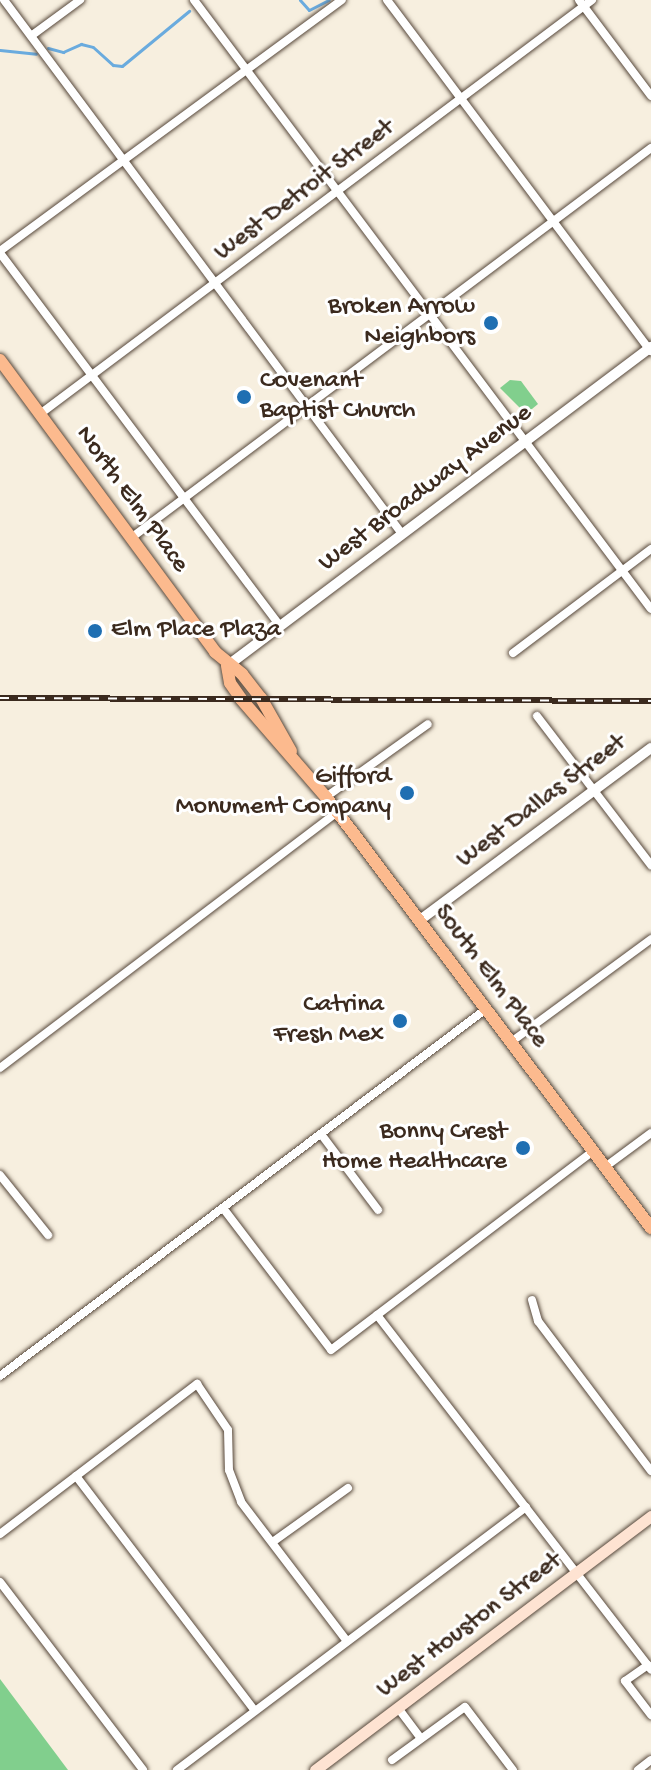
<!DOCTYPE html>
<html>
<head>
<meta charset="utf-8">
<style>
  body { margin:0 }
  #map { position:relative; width:651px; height:1770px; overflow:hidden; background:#f7efdf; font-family:"Gochi Hand",sans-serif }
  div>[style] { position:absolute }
  .green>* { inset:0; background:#81cf8d }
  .stream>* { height:3px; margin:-1.5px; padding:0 1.5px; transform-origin:1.5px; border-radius:1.5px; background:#6aabde }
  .roads { filter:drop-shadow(0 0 2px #57483b) drop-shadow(0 0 2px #57483b) }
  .minor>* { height:8px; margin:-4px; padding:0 4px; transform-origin:4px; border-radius:4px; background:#fff }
  .tertiary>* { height:10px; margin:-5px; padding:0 5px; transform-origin:5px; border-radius:5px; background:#fff }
  .secondary>* { height:11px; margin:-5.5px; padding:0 5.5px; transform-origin:5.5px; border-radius:5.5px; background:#fee3d2 }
  .primary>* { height:12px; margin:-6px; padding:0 6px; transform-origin:6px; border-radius:6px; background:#fcba8e }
  .rail>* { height:6px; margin-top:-3px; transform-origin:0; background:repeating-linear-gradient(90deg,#fff 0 9px,#3b2a1e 0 18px); box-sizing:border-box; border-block:2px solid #3b2a1e }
  .dots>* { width:22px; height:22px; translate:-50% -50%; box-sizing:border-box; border:4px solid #fff; border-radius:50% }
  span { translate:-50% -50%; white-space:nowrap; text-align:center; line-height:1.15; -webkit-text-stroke:6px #fff; paint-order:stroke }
  .street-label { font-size:26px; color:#3b2a1e }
  .poi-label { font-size:26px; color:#3b2a1e }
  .right { translate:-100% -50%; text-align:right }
  .left { translate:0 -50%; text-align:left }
</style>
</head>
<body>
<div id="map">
  <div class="green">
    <div style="clip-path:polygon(510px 380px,521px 381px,538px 404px,526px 414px,500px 388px)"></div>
    <div style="clip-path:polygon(0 1679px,68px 1770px,0 1770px)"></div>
  </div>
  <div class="stream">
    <div style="left:300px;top:0;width:13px;rotate:48deg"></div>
    <div style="left:309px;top:10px;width:22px;rotate:-27deg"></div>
    <div style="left:48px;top:48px;width:16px;rotate:15deg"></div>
    <div style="left:63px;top:52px;width:20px;rotate:-24deg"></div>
    <div style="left:81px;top:44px;width:12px;rotate:14deg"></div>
    <div style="left:93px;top:47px;width:27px;rotate:42deg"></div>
    <div style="left:113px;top:65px;width:9px;rotate:6deg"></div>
    <div style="left:122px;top:66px;width:87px;rotate:-39.4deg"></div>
    <div style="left:0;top:50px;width:36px;rotate:6deg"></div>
  </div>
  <div class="roads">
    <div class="minor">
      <div style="left:4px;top:0;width:666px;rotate:53.3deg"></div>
      <div style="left:194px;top:0;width:761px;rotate:53.12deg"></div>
      <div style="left:387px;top:0;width:439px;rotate:53.1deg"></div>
      <div style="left:579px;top:0;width:120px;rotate:53.1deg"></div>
      <div style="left:31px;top:36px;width:61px;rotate:-36.3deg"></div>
      <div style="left:0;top:251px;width:424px;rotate:-36.3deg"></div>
      <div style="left:0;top:253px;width:466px;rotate:53.1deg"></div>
      <div style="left:40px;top:414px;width:690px;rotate:-36.87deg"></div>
      <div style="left:131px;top:538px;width:650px;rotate:-36.87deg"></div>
      <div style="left:513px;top:653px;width:173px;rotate:-37deg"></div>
      <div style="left:537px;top:716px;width:188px;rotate:52.6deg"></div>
      <div style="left:326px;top:797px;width:125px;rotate:-35.6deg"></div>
      <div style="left:511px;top:1042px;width:174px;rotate:-36.3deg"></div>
      <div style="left:0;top:1068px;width:423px;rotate:-37.2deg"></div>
      <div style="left:321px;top:1134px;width:95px;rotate:53.1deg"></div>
      <div style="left:605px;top:1167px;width:57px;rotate:-36.5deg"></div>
      <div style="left:0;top:1175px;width:77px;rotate:51.3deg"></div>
      <div style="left:223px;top:1208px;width:178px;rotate:52.7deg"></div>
      <div style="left:331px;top:1350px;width:329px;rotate:-37.2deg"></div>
      <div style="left:532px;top:1300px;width:22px;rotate:74deg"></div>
      <div style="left:538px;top:1321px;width:188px;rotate:53deg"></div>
      <div style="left:377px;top:1315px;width:448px;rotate:52.3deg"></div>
      <div style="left:0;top:1376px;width:609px;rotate:-37.06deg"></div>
      <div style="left:76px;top:1476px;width:294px;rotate:52.7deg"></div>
      <div style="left:0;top:1534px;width:248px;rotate:-37.3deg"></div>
      <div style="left:197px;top:1384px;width:55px;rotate:56deg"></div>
      <div style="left:228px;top:1430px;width:40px;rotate:88.6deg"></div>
      <div style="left:229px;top:1470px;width:34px;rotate:69deg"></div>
      <div style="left:241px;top:1502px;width:175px;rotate:52.7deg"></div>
      <div style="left:274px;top:1541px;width:91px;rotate:-35.6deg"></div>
      <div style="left:0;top:1582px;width:236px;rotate:52.7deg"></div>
      <div style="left:648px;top:1665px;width:28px;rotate:145deg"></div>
      <div style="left:625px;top:1681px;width:43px;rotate:52.6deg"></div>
      <div style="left:398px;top:1708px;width:38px;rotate:53deg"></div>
      <div style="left:392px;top:1760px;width:90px;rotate:-36deg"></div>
      <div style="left:465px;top:1707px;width:79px;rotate:52.7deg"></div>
      <div style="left:177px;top:1770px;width:437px;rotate:-37deg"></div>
      <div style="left:638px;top:1770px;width:16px;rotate:-38deg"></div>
    </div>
    <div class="tertiary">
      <div style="left:227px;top:666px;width:531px;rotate:-36.96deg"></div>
      <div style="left:420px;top:920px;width:288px;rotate:-36.7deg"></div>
    </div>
    <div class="secondary">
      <div style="left:315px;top:1770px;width:421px;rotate:-37.1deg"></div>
    </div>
    <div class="primary">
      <div style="left:0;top:360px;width:363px;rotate:53.6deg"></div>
      <div style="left:215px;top:652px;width:35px;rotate:39deg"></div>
      <div style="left:242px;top:674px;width:31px;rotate:52deg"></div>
      <div style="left:261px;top:698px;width:61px;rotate:60.5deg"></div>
      <div style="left:227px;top:666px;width:17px;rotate:80deg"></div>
      <div style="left:230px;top:683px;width:19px;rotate:55deg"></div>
      <div style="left:241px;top:699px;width:130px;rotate:49.1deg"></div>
      <div style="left:326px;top:797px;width:540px;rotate:52.98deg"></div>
    </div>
  </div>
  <div class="rail">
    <div style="left:0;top:698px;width:651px;rotate:0.26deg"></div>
  </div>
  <div class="dots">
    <div style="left:491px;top:323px;background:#1f6fb2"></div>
    <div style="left:244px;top:397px;background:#1f6fb2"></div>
    <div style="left:95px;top:631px;background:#1f6fb2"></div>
    <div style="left:407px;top:793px;background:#1f6fb2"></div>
    <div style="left:400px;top:1021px;background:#1f6fb2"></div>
    <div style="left:523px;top:1148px;background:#1f6fb2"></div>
  </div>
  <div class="street-label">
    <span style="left:305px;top:191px;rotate:-37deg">West Detroit Street</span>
    <span style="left:426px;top:489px;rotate:-37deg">West Broadway Avenue</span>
    <span style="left:131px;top:500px;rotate:54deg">North Elm Place</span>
    <span style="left:542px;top:802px;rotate:-37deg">West Dallas Street</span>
    <span style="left:490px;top:977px;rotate:53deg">South Elm Place</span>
    <span style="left:470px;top:1626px;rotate:-37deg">West Houston Street</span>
  </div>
  <div class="poi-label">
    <span class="right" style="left:475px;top:323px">Broken Arrow<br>Neighbors</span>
    <span class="left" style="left:260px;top:397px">Covenant<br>Baptist Church</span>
    <span class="left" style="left:111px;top:631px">Elm Place Plaza</span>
    <span class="right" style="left:391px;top:793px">Gifford<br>Monument Company</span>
    <span class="right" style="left:384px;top:1021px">Catrina<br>Fresh Mex</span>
    <span class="right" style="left:507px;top:1148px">Bonny Crest<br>Home Healthcare</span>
  </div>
</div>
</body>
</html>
